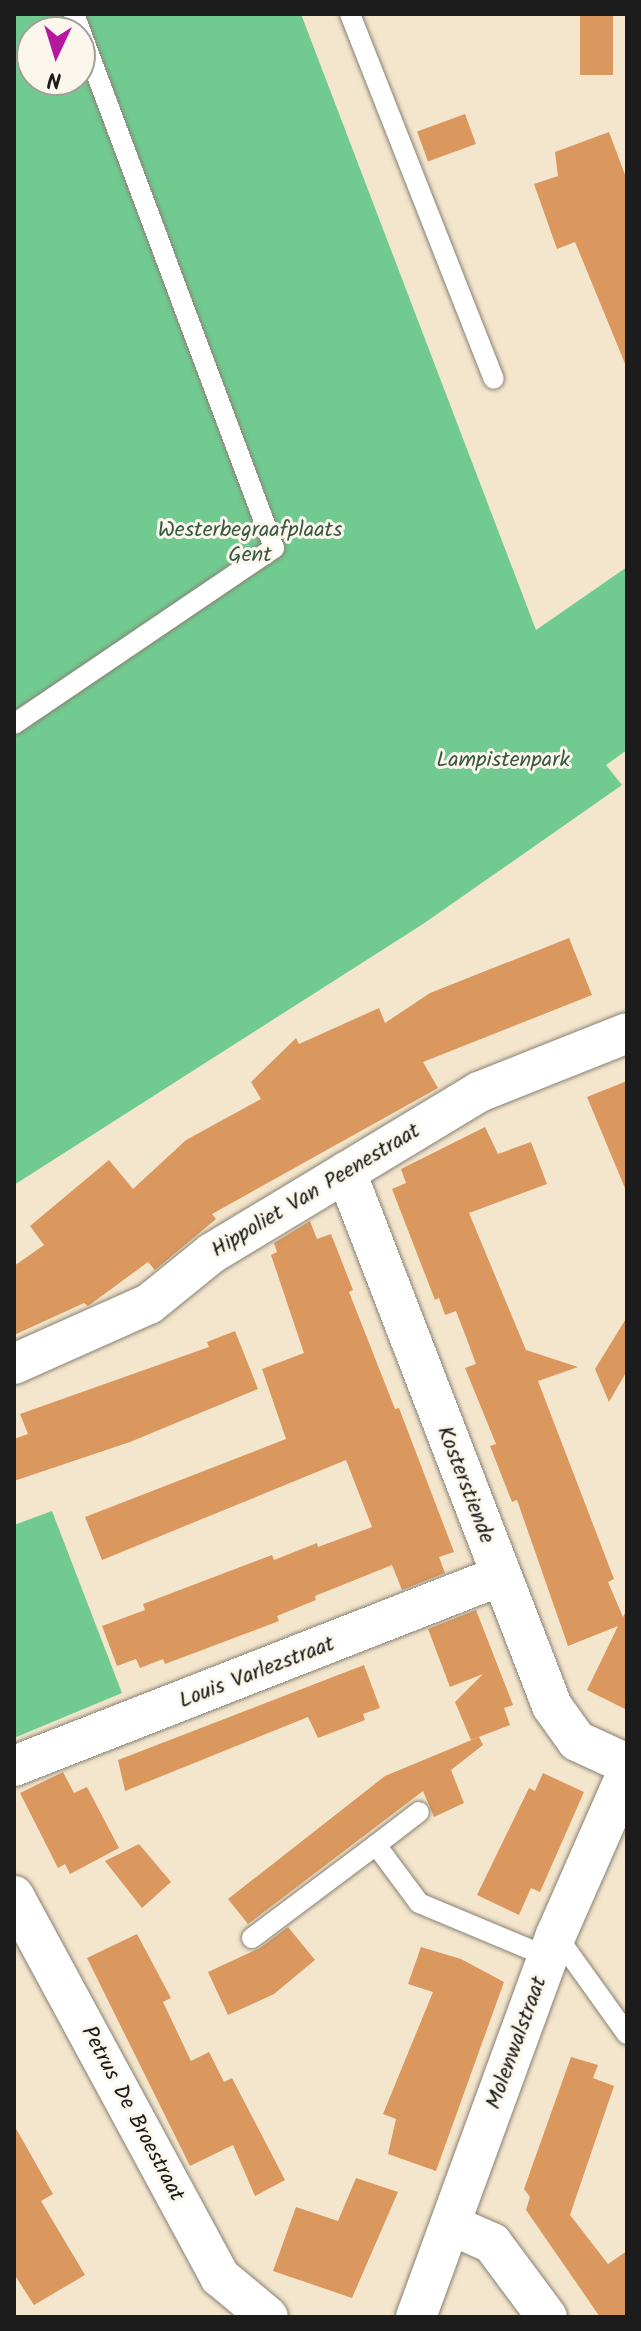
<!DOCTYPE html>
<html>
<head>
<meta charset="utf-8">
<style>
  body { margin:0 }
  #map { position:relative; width:641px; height:2331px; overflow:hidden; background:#f4e6cd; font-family:Kalam,sans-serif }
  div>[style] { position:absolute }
  .green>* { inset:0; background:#71cb91 }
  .building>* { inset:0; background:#da975e; transform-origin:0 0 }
  .roads { filter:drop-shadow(0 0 2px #888174) drop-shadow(0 0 2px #888174) }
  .service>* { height:20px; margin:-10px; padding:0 10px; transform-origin:10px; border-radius:10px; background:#fff }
  .minor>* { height:40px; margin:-20px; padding:0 20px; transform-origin:20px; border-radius:20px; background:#fff }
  span { translate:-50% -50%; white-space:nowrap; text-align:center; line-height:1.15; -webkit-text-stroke:6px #fbf7ec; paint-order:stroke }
  .park-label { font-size:22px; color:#3a5945 }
  .street-label { font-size:22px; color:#1c1c1c }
  .frame { position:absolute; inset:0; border:16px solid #1c1c1c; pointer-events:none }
  .north { position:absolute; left:16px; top:16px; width:80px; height:80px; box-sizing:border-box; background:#fbf7ec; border:2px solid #a29f99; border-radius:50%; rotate:184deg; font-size:22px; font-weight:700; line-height:32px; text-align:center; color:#1c1c1c }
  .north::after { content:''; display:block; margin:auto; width:28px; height:36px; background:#b5179e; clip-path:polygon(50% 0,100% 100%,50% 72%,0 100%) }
</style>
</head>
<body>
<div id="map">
  <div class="green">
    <div style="clip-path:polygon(evenodd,14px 14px,301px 14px,536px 630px,627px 567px,627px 750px,606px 765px,622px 785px,423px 924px,14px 1185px,14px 14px,32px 32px,80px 32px,80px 80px,32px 80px,32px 32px)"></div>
    <div style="clip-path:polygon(52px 1511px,122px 1693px,14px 1738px,14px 1525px)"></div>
  </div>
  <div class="building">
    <div style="left:580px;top:14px;width:33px;height:61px"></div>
    <div style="left:465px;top:114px;width:32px;height:51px;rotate:70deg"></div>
    <div style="clip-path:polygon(609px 132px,627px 180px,626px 366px,575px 242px,557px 249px,534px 184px,558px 176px,555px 152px)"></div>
    <div style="clip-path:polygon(569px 938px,592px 995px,423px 1062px,438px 1088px,212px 1214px,216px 1219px,155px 1270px,148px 1262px,88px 1306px,84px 1303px,14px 1335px,14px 1266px,44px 1245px,30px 1226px,109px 1160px,133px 1189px,186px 1140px,261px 1099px,251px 1082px,296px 1038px,299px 1044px,379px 1008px,385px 1023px,430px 993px)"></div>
    <div style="clip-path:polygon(627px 1081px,627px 1193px,587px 1097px)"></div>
    <div style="clip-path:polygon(485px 1127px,498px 1154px,531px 1142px,547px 1184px,469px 1213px,526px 1350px,578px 1367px,538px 1381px,614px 1579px,608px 1582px,623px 1617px,627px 1609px,627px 1710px,587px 1690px,618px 1626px,568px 1646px,517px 1500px,512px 1502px,490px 1446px,496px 1444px,465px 1368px,476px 1364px,466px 1337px,456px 1311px,445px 1315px,439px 1298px,435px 1300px,392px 1189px,406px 1183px,401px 1169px)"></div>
    <div style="clip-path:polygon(310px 1221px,317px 1239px,331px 1234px,353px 1290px,349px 1292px,395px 1409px,399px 1408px,454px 1552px,439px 1557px,445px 1573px,402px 1590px,392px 1565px,315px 1596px,316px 1600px,277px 1616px,279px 1621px,165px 1664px,163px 1659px,140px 1668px,136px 1659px,117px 1666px,102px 1626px,145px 1610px,143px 1604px,272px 1555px,274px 1560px,317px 1543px,318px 1547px,372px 1527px,346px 1460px,102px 1560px,85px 1517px,286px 1439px,262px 1369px,304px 1353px,271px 1255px,277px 1252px,274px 1243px)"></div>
    <div style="clip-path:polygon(627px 1317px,627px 1371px,609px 1402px,595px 1369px)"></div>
    <div style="clip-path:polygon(235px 1331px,258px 1389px,130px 1442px,14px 1481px,14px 1439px,28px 1434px,20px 1414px,209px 1347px,207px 1342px)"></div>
    <div style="clip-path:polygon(476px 1610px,513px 1705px,504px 1708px,510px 1725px,471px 1740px,455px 1702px,483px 1674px,450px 1687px,428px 1629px)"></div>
    <div style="clip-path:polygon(364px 1665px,380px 1708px,363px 1714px,365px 1720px,318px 1738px,308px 1717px,125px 1791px,118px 1760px)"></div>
    <div style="clip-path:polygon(479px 1737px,483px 1745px,451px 1770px,464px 1803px,434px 1817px,423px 1791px,248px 1924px,228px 1899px,385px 1776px)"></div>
    <div style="clip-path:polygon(63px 1772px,74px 1793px,87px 1787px,119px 1848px,70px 1874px,65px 1864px,58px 1868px,20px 1793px)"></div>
    <div style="clip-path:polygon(543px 1773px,584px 1792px,540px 1892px,531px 1888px,519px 1915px,477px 1895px,529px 1788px,535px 1791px)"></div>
    <div style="clip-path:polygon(139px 1844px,171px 1882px,142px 1908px,105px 1861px)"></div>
    <div style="clip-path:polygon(288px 1927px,315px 1960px,274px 1994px,228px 2015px,208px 1972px,260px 1948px)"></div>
    <div style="clip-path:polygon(137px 1934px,171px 1998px,163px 2002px,191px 2061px,209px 2052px,224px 2082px,232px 2078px,285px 2180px,255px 2196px,233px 2145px,190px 2166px,87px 1958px)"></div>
    <div style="clip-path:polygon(421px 1947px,461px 1959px,504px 1982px,436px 2171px,388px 2154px,396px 2119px,383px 2114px,433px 1992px,408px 1984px)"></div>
    <div style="clip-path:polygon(571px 2057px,598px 2065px,593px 2078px,614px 2086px,570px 2215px,608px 2264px,627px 2251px,627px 2317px,600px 2317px,526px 2210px,530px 2197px,524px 2189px)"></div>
    <div style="clip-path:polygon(14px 2125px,53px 2194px,41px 2201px,85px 2275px,34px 2305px,14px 2274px)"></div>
    <div style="clip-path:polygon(356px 2178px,398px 2192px,352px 2298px,273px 2271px,296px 2207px,338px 2221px)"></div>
  </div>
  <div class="roads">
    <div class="service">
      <div style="left:350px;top:14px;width:392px;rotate:68.5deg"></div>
      <div style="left:14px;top:724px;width:314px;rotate:-34.1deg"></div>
      <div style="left:274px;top:548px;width:570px;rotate:-110.53deg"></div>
      <div style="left:376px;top:1845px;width:54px;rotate:-37.5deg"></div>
      <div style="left:556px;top:1935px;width:122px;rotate:54.4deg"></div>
      <div style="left:252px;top:1938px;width:155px;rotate:-36.9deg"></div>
      <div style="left:376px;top:1845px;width:72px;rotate:53.4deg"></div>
      <div style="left:419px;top:1903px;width:140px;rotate:22.7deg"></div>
    </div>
    <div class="minor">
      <div style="left:346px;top:1172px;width:572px;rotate:68.9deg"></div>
      <div style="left:552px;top:1706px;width:43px;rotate:54.5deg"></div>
      <div style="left:577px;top:1741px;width:55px;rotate:24.7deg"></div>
      <div style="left:14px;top:1364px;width:148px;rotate:-24deg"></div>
      <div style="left:149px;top:1304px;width:81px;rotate:-39deg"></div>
      <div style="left:212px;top:1253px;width:312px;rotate:-31.1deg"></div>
      <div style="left:479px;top:1092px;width:159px;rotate:-21.7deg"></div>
      <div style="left:14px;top:1766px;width:522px;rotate:-21.35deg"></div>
      <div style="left:14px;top:1896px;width:433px;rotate:61.6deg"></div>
      <div style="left:220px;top:2277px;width:62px;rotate:39.8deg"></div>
      <div style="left:451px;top:2225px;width:45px;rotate:23.7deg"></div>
      <div style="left:492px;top:2243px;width:92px;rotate:53.4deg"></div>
      <div style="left:416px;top:2317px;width:407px;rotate:-69.9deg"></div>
      <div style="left:556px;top:1935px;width:177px;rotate:-66.3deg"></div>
    </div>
  </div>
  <div class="park-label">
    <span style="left:250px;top:543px">Westerbegraafplaats<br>Gent</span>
    <span style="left:503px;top:761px">Lampistenpark</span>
  </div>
  <div class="street-label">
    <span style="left:316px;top:1191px;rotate:-31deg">Hippoliet Van Peenestraat</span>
    <span style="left:465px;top:1485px;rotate:69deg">Kosterstiende</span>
    <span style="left:257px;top:1673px;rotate:-21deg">Louis Varlezstraat</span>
    <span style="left:517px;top:2043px;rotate:-70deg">Molenwalstraat</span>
    <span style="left:132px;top:2114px;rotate:62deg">Petrus De Broestraat</span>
  </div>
  <div class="frame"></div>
  <div class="north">N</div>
</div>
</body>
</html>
